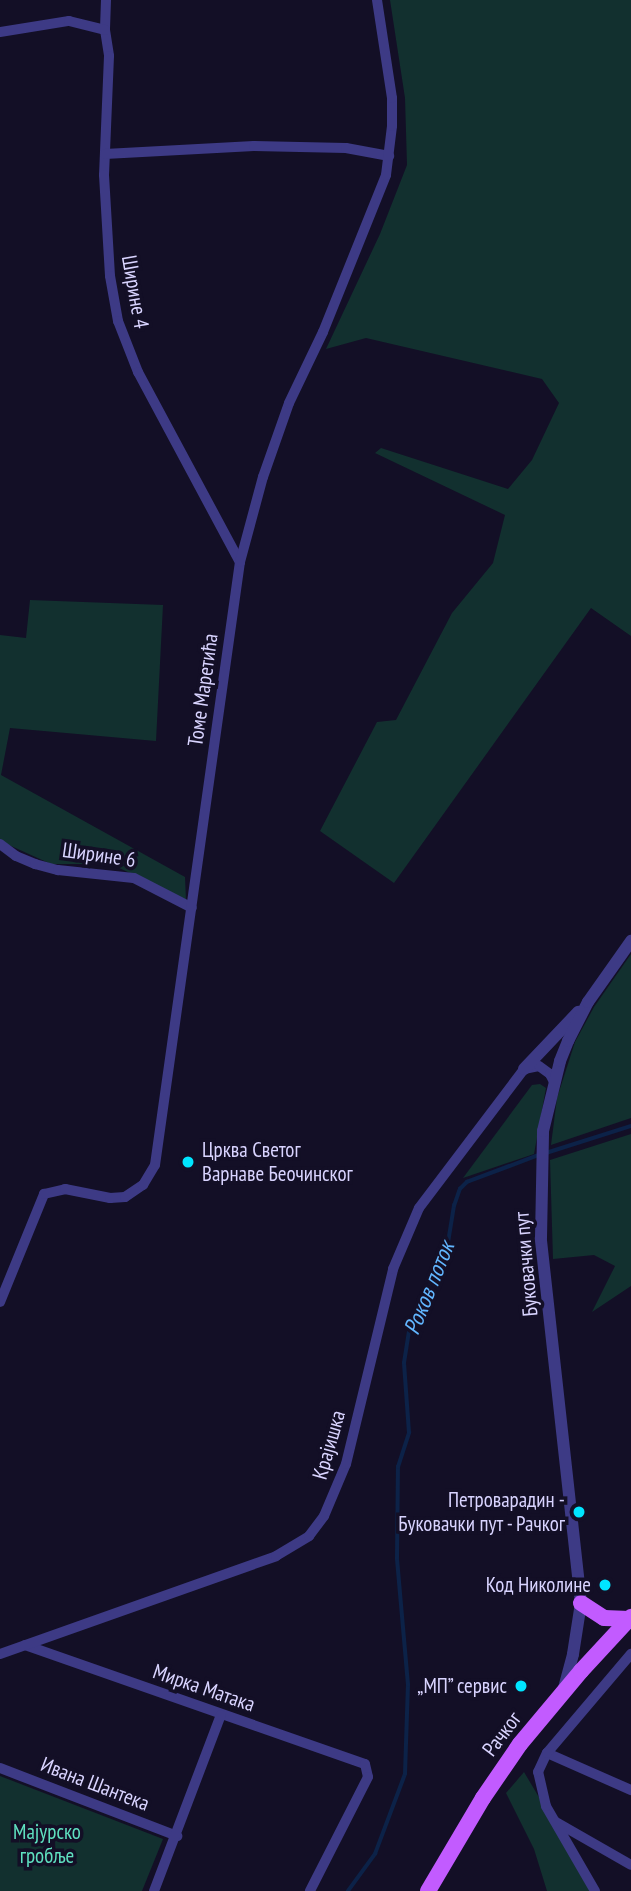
<!DOCTYPE html>
<html>
<head>
<meta charset="utf-8">
<style>
  body { margin:0 }
  #map { position:relative; width:631px; height:1891px; overflow:hidden; background:#130f26; font-family:"PT Sans Narrow",sans-serif }
  div>[style] { position:absolute }
  .green>* { inset:0; background:#12302f }
  .stream>* { height:3.5px; margin:-1.75px; padding:0 1.75px; transform-origin:1.75px; border-radius:1.75px; background:#0c2248 }
  .minor>* { height:10px; margin:-5px; padding:0 5px; transform-origin:5px; border-radius:5px; background:#3d3a85 }
  .tertiary>* { height:12px; margin:-6px; padding:0 6px; transform-origin:6px; border-radius:6px; background:#3d3a85 }
  .primary>* { height:16px; margin:-8px; padding:0 8px; transform-origin:8px; border-radius:8px; background:#c25bff }
  .dots>* { width:19px; height:19px; translate:-50% -50%; box-sizing:border-box; border:4px solid #130f26; border-radius:50% }
  span { translate:-50% -50%; white-space:nowrap; text-align:center; line-height:1.15; -webkit-text-stroke:7px #130f26; paint-order:stroke }
  .street-label { font-size:21px; color:#d9d4ff }
  .poi-label { font-size:21px; color:#d9d4ff }
  .left { translate:0 -50%; text-align:left }
  .right { translate:-100% -50%; text-align:right }
  .park-label { font-size:21px; color:#5fe0c0 }
  .water-label { font-size:23px; color:#62b6ff; font-style:italic }
</style>
</head>
<body>
<div id="map">
  <div class="green">
    <div style="clip-path:polygon(390px 0,631px 0,631px 636px,591px 608px,394px 883px,320px 831px,377px 722px,396px 720px,452px 613px,493px 563px,505px 515px,375px 453px,381px 448px,508px 489px,532px 460px,559px 403px,542px 379px,366px 338px,326px 349px,380px 234px,407px 165px,405px 98px)"></div>
    <div style="clip-path:polygon(30px 600px,163px 605px,156px 741px,10px 728px,1px 775px,185px 877px,186px 900px,111px 864px,51px 864px,0 841px,0 635px,26px 638px)"></div>
    <div style="clip-path:polygon(631px 954px,631px 1118px,551px 1145px,557px 1098px,575px 1042px,594px 1007px)"></div>
    <div style="clip-path:polygon(540px 1084px,546px 1088px,534px 1154px,463px 1178px,532px 1085px)"></div>
    <div style="clip-path:polygon(631px 1134px,631px 1286px,592px 1312px,615px 1266px,594px 1255px,553px 1259px,550px 1160px)"></div>
    <div style="clip-path:polygon(524px 1772px,594px 1890px,596px 1891px,547px 1891px,534px 1849px,506px 1793px)"></div>
    <div style="clip-path:polygon(0 1776px,163px 1839px,142px 1891px,0 1891px)"></div>
  </div>
  <div class="stream">
    <div style="left:546px;top:1153px;width:89px;rotate:-17.6deg"></div>
    <div style="left:348px;top:1891px;width:46px;rotate:-53.9deg"></div>
    <div style="left:375px;top:1854px;width:85px;rotate:-69.4deg"></div>
    <div style="left:405px;top:1774px;width:89px;rotate:-88.1deg"></div>
    <div style="left:408px;top:1685px;width:127px;rotate:-95deg"></div>
    <div style="left:397px;top:1558px;width:91px;rotate:-89.4deg"></div>
    <div style="left:398px;top:1467px;width:36px;rotate:-72deg"></div>
    <div style="left:409px;top:1433px;width:70px;rotate:-94.1deg"></div>
    <div style="left:404px;top:1363px;width:37px;rotate:-81deg"></div>
    <div style="left:410px;top:1326px;width:85px;rotate:-64.3deg"></div>
    <div style="left:447px;top:1249px;width:44px;rotate:-80.8deg"></div>
    <div style="left:454px;top:1206px;width:18px;rotate:-71deg"></div>
    <div style="left:460px;top:1189px;width:10px;rotate:-45deg"></div>
    <div style="left:467px;top:1182px;width:77px;rotate:-20.6deg"></div>
  </div>
  <div class="minor">
    <div style="left:106px;top:0;width:30px;rotate:92deg"></div>
    <div style="left:105px;top:30px;width:26px;rotate:81deg"></div>
    <div style="left:109px;top:56px;width:119px;rotate:92.4deg"></div>
    <div style="left:104px;top:175px;width:101px;rotate:86.6deg"></div>
    <div style="left:110px;top:276px;width:46px;rotate:79.9deg"></div>
    <div style="left:118px;top:321px;width:55px;rotate:68.6deg"></div>
    <div style="left:138px;top:372px;width:216px;rotate:61.8deg"></div>
    <div style="left:0;top:32px;width:70px;rotate:-9.1deg"></div>
    <div style="left:69px;top:21px;width:37px;rotate:14deg"></div>
    <div style="left:105px;top:154px;width:149px;rotate:-3.1deg"></div>
    <div style="left:254px;top:146px;width:92px;rotate:1.2deg"></div>
    <div style="left:346px;top:148px;width:44px;rotate:10.5deg"></div>
    <div style="left:0;top:844px;width:20px;rotate:37deg"></div>
    <div style="left:16px;top:856px;width:21px;rotate:23deg"></div>
    <div style="left:35px;top:864px;width:24px;rotate:15deg"></div>
    <div style="left:58px;top:870px;width:76px;rotate:6deg"></div>
    <div style="left:134px;top:878px;width:65px;rotate:27.3deg"></div>
    <div style="left:0;top:1302px;width:117px;rotate:-67.8deg"></div>
    <div style="left:44px;top:1194px;width:22px;rotate:-13deg"></div>
    <div style="left:65px;top:1189px;width:46px;rotate:11.3deg"></div>
    <div style="left:110px;top:1198px;width:15px;rotate:-4deg"></div>
    <div style="left:125px;top:1197px;width:22px;rotate:-34deg"></div>
    <div style="left:143px;top:1185px;width:23px;rotate:-59deg"></div>
    <div style="left:155px;top:1165px;width:609px;rotate:-81.98deg"></div>
    <div style="left:240px;top:562px;width:88px;rotate:-74.9deg"></div>
    <div style="left:263px;top:477px;width:78px;rotate:-70.6deg"></div>
    <div style="left:289px;top:403px;width:79px;rotate:-64.4deg"></div>
    <div style="left:323px;top:332px;width:169px;rotate:-68.1deg"></div>
    <div style="left:386px;top:175px;width:49px;rotate:-83deg"></div>
    <div style="left:392px;top:126px;width:28px;rotate:-90deg"></div>
    <div style="left:392px;top:98px;width:99px;rotate:-98.7deg"></div>
    <div style="left:25px;top:1645px;width:360px;rotate:19.3deg"></div>
    <div style="left:365px;top:1764px;width:13px;rotate:77deg"></div>
    <div style="left:368px;top:1777px;width:128px;rotate:117deg"></div>
    <div style="left:0;top:1654px;width:293px;rotate:-19.5deg"></div>
    <div style="left:276px;top:1556px;width:39px;rotate:-31deg"></div>
    <div style="left:309px;top:1536px;width:25px;rotate:-53deg"></div>
    <div style="left:324px;top:1516px;width:56px;rotate:-67.1deg"></div>
    <div style="left:346px;top:1464px;width:201px;rotate:-76.4deg"></div>
    <div style="left:393px;top:1269px;width:66px;rotate:-66.9deg"></div>
    <div style="left:419px;top:1208px;width:174px;rotate:-52.9deg"></div>
    <div style="left:524px;top:1069px;width:15px;rotate:-11deg"></div>
    <div style="left:539px;top:1066px;width:14px;rotate:36deg"></div>
    <div style="left:550px;top:1074px;width:9px;rotate:63deg"></div>
    <div style="left:547px;top:1753px;width:92px;rotate:23.8deg"></div>
    <div style="left:0;top:1768px;width:190px;rotate:21deg"></div>
    <div style="left:556px;top:1822px;width:86px;rotate:29.8deg"></div>
    <div style="left:154px;top:1891px;width:188px;rotate:-69.2deg"></div>
    <div style="left:595px;top:1891px;width:98px;rotate:-120deg"></div>
    <div style="left:546px;top:1806px;width:35px;rotate:-103deg"></div>
    <div style="left:538px;top:1772px;width:21px;rotate:-65deg"></div>
    <div style="left:547px;top:1753px;width:130px;rotate:-49.7deg"></div>
  </div>
  <div class="tertiary">
    <div style="left:524px;top:1069px;width:79px;rotate:-46.5deg"></div>
    <div style="left:564px;top:1688px;width:35px;rotate:-75deg"></div>
    <div style="left:573px;top:1654px;width:52px;rotate:-81.1deg"></div>
    <div style="left:581px;top:1603px;width:367px;rotate:-96.3deg"></div>
    <div style="left:541px;top:1238px;width:107px;rotate:-88.9deg"></div>
    <div style="left:543px;top:1131px;width:72px;rotate:-76.3deg"></div>
    <div style="left:560px;top:1061px;width:22px;rotate:-68deg"></div>
    <div style="left:568px;top:1041px;width:44px;rotate:-62.9deg"></div>
    <div style="left:588px;top:1002px;width:75px;rotate:-54.8deg"></div>
  </div>
  <div class="primary">
    <div style="left:581px;top:1603px;width:27px;rotate:33deg"></div>
    <div style="left:604px;top:1618px;width:25px;rotate:2deg"></div>
    <div style="left:428px;top:1891px;width:108px;rotate:-59.4deg"></div>
    <div style="left:483px;top:1798px;width:65px;rotate:-55.6deg"></div>
    <div style="left:520px;top:1744px;width:95px;rotate:-50.1deg"></div>
    <div style="left:581px;top:1671px;width:74px;rotate:-47.2deg"></div>
  </div>
  <div class="dots">
    <div style="left:188px;top:1162px;background:#00e5ff"></div>
    <div style="left:579px;top:1512px;background:#00e5ff"></div>
    <div style="left:605px;top:1585px;background:#00e5ff"></div>
    <div style="left:521px;top:1686px;background:#00e5ff"></div>
  </div>
  <div class="street-label">
    <span style="left:135px;top:292px;rotate:80deg">Ширине 4</span>
    <span style="left:203px;top:690px;rotate:-82deg">Томе Маретића</span>
    <span style="left:99px;top:855px;rotate:8deg">Ширине 6</span>
    <span style="left:526px;top:1264px;rotate:-95deg">Буковачки пут</span>
    <span style="left:329px;top:1445px;rotate:-74deg">Крајишка</span>
    <span style="left:204px;top:1688px;rotate:19deg">Мирка Матака</span>
    <span style="left:502px;top:1734px;rotate:-53deg">Рачког</span>
    <span style="left:95px;top:1784px;rotate:21deg">Ивана Шантека</span>
  </div>
  <div class="poi-label">
    <span class="left" style="left:202px;top:1162px">Црква Светог<br>Варнаве Беочинског</span>
    <span class="right" style="left:565px;top:1512px">Петроварадин -<br>Буковачки пут - Рачког</span>
    <span class="right" style="left:591px;top:1585px">Код Николине</span>
    <span class="right" style="left:507px;top:1686px">„МП” сервис</span>
  </div>
  <div class="park-label">
    <span style="left:47px;top:1844px">Мајурско<br>гробље</span>
  </div>
  <div class="water-label">
    <span style="left:429px;top:1288px;rotate:-68deg">Роков поток</span>
  </div>
</div>
</body>
</html>
